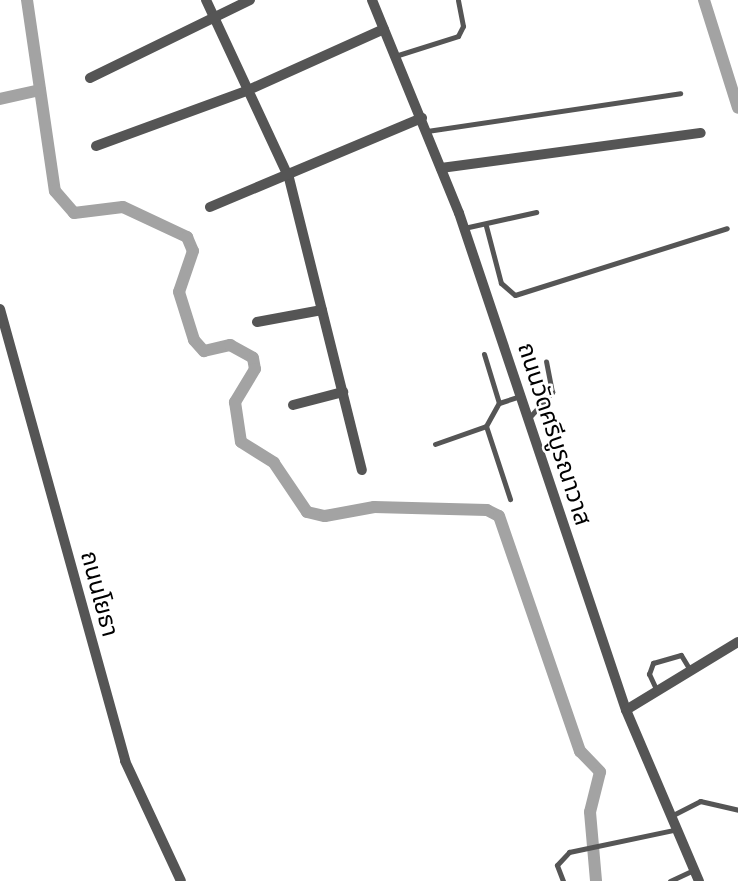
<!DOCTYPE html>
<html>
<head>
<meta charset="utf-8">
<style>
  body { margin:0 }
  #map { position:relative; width:738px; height:881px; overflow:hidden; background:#fff; font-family:"Roboto Condensed","Noto Sans Thai",sans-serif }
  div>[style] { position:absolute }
  .canal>* { height:12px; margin:-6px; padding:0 6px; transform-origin:6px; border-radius:6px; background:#a3a3a3 }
  .service>* { height:5px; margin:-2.5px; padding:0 2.5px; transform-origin:2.5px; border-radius:2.5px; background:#555 }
  .minor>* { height:10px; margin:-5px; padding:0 5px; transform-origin:5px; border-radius:5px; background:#555 }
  span { translate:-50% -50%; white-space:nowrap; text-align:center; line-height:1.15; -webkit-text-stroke:5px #fff; paint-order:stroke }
  .street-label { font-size:24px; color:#000 }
</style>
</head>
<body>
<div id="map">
  <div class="canal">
    <div style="left:27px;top:0;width:193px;rotate:81.7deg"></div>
    <div style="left:55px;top:191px;width:29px;rotate:49deg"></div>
    <div style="left:74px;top:213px;width:49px;rotate:-7deg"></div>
    <div style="left:123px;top:207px;width:71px;rotate:25.1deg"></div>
    <div style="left:187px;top:237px;width:15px;rotate:67deg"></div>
    <div style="left:193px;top:251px;width:43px;rotate:108.9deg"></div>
    <div style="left:179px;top:292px;width:50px;rotate:72.6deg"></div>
    <div style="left:194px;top:340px;width:15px;rotate:48deg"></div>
    <div style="left:204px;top:351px;width:27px;rotate:-13deg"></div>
    <div style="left:230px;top:345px;width:26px;rotate:29deg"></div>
    <div style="left:253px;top:358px;width:11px;rotate:80deg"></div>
    <div style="left:255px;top:369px;width:39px;rotate:121deg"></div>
    <div style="left:235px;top:402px;width:40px;rotate:81.5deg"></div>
    <div style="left:241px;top:442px;width:39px;rotate:32deg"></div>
    <div style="left:274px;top:463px;width:59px;rotate:56deg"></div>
    <div style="left:307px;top:512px;width:18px;rotate:13deg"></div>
    <div style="left:325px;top:516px;width:50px;rotate:-10.4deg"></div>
    <div style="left:374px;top:507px;width:113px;rotate:1.5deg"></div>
    <div style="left:487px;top:510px;width:13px;rotate:27deg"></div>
    <div style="left:499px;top:516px;width:249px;rotate:71deg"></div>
    <div style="left:580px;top:751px;width:29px;rotate:46deg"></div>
    <div style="left:600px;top:772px;width:41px;rotate:104deg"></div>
    <div style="left:590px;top:812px;width:69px;rotate:85deg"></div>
    <div style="left:704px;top:0;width:113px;rotate:72.5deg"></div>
    <div style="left:0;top:99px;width:41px;rotate:-12.7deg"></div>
  </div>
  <div class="service">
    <div style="left:395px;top:56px;width:66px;rotate:-17.6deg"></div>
    <div style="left:458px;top:36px;width:11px;rotate:-63deg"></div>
    <div style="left:463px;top:26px;width:26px;rotate:-101deg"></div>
    <div style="left:427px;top:131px;width:256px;rotate:-8.5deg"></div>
    <div style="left:486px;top:226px;width:59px;rotate:75.3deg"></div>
    <div style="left:501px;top:283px;width:18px;rotate:41deg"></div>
    <div style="left:515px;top:295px;width:222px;rotate:-17.5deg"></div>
    <div style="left:464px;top:228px;width:74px;rotate:-12.5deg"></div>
    <div style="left:484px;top:354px;width:51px;rotate:73deg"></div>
    <div style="left:527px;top:420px;width:38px;rotate:-48deg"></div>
    <div style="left:552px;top:392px;width:31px;rotate:-101deg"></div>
    <div style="left:486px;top:426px;width:77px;rotate:71.8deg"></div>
    <div style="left:435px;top:444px;width:54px;rotate:-19.4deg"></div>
    <div style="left:486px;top:426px;width:26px;rotate:-61deg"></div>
    <div style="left:499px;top:403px;width:22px;rotate:-18deg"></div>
    <div style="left:657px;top:691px;width:19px;rotate:-115deg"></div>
    <div style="left:649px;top:674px;width:12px;rotate:-70deg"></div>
    <div style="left:653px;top:663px;width:29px;rotate:-16deg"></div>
    <div style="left:681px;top:655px;width:17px;rotate:59deg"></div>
    <div style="left:671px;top:816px;width:33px;rotate:-27deg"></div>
    <div style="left:700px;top:801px;width:39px;rotate:13deg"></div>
    <div style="left:563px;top:881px;width:17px;rotate:-111deg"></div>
    <div style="left:557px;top:865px;width:18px;rotate:-47deg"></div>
    <div style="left:569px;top:852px;width:111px;rotate:-11.9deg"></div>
    <div style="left:670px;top:881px;width:26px;rotate:-25deg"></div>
  </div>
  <div class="minor">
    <div style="left:206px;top:0;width:196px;rotate:65deg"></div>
    <div style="left:289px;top:178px;width:301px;rotate:76deg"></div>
    <div style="left:372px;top:0;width:230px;rotate:67.8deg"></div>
    <div style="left:459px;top:213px;width:524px;rotate:71.43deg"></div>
    <div style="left:626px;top:710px;width:186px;rotate:66.9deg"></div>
    <div style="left:90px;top:78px;width:178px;rotate:-26deg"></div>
    <div style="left:96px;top:146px;width:160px;rotate:-20.1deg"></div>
    <div style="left:246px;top:91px;width:151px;rotate:-24.2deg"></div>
    <div style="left:441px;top:168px;width:262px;rotate:-7.7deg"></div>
    <div style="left:210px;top:207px;width:230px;rotate:-22.8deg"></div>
    <div style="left:0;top:309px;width:469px;rotate:74.5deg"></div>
    <div style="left:125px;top:761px;width:132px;rotate:65deg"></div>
    <div style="left:257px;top:322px;width:66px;rotate:-10.5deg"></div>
    <div style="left:293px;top:405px;width:52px;rotate:-14.6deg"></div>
    <div style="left:626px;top:710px;width:131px;rotate:-31.3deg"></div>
  </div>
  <div class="street-label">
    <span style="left:554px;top:434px;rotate:72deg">ถนนวัดศรีบูรณาวาส</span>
    <span style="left:99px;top:594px;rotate:75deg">ถนนโยธา</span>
  </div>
</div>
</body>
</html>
